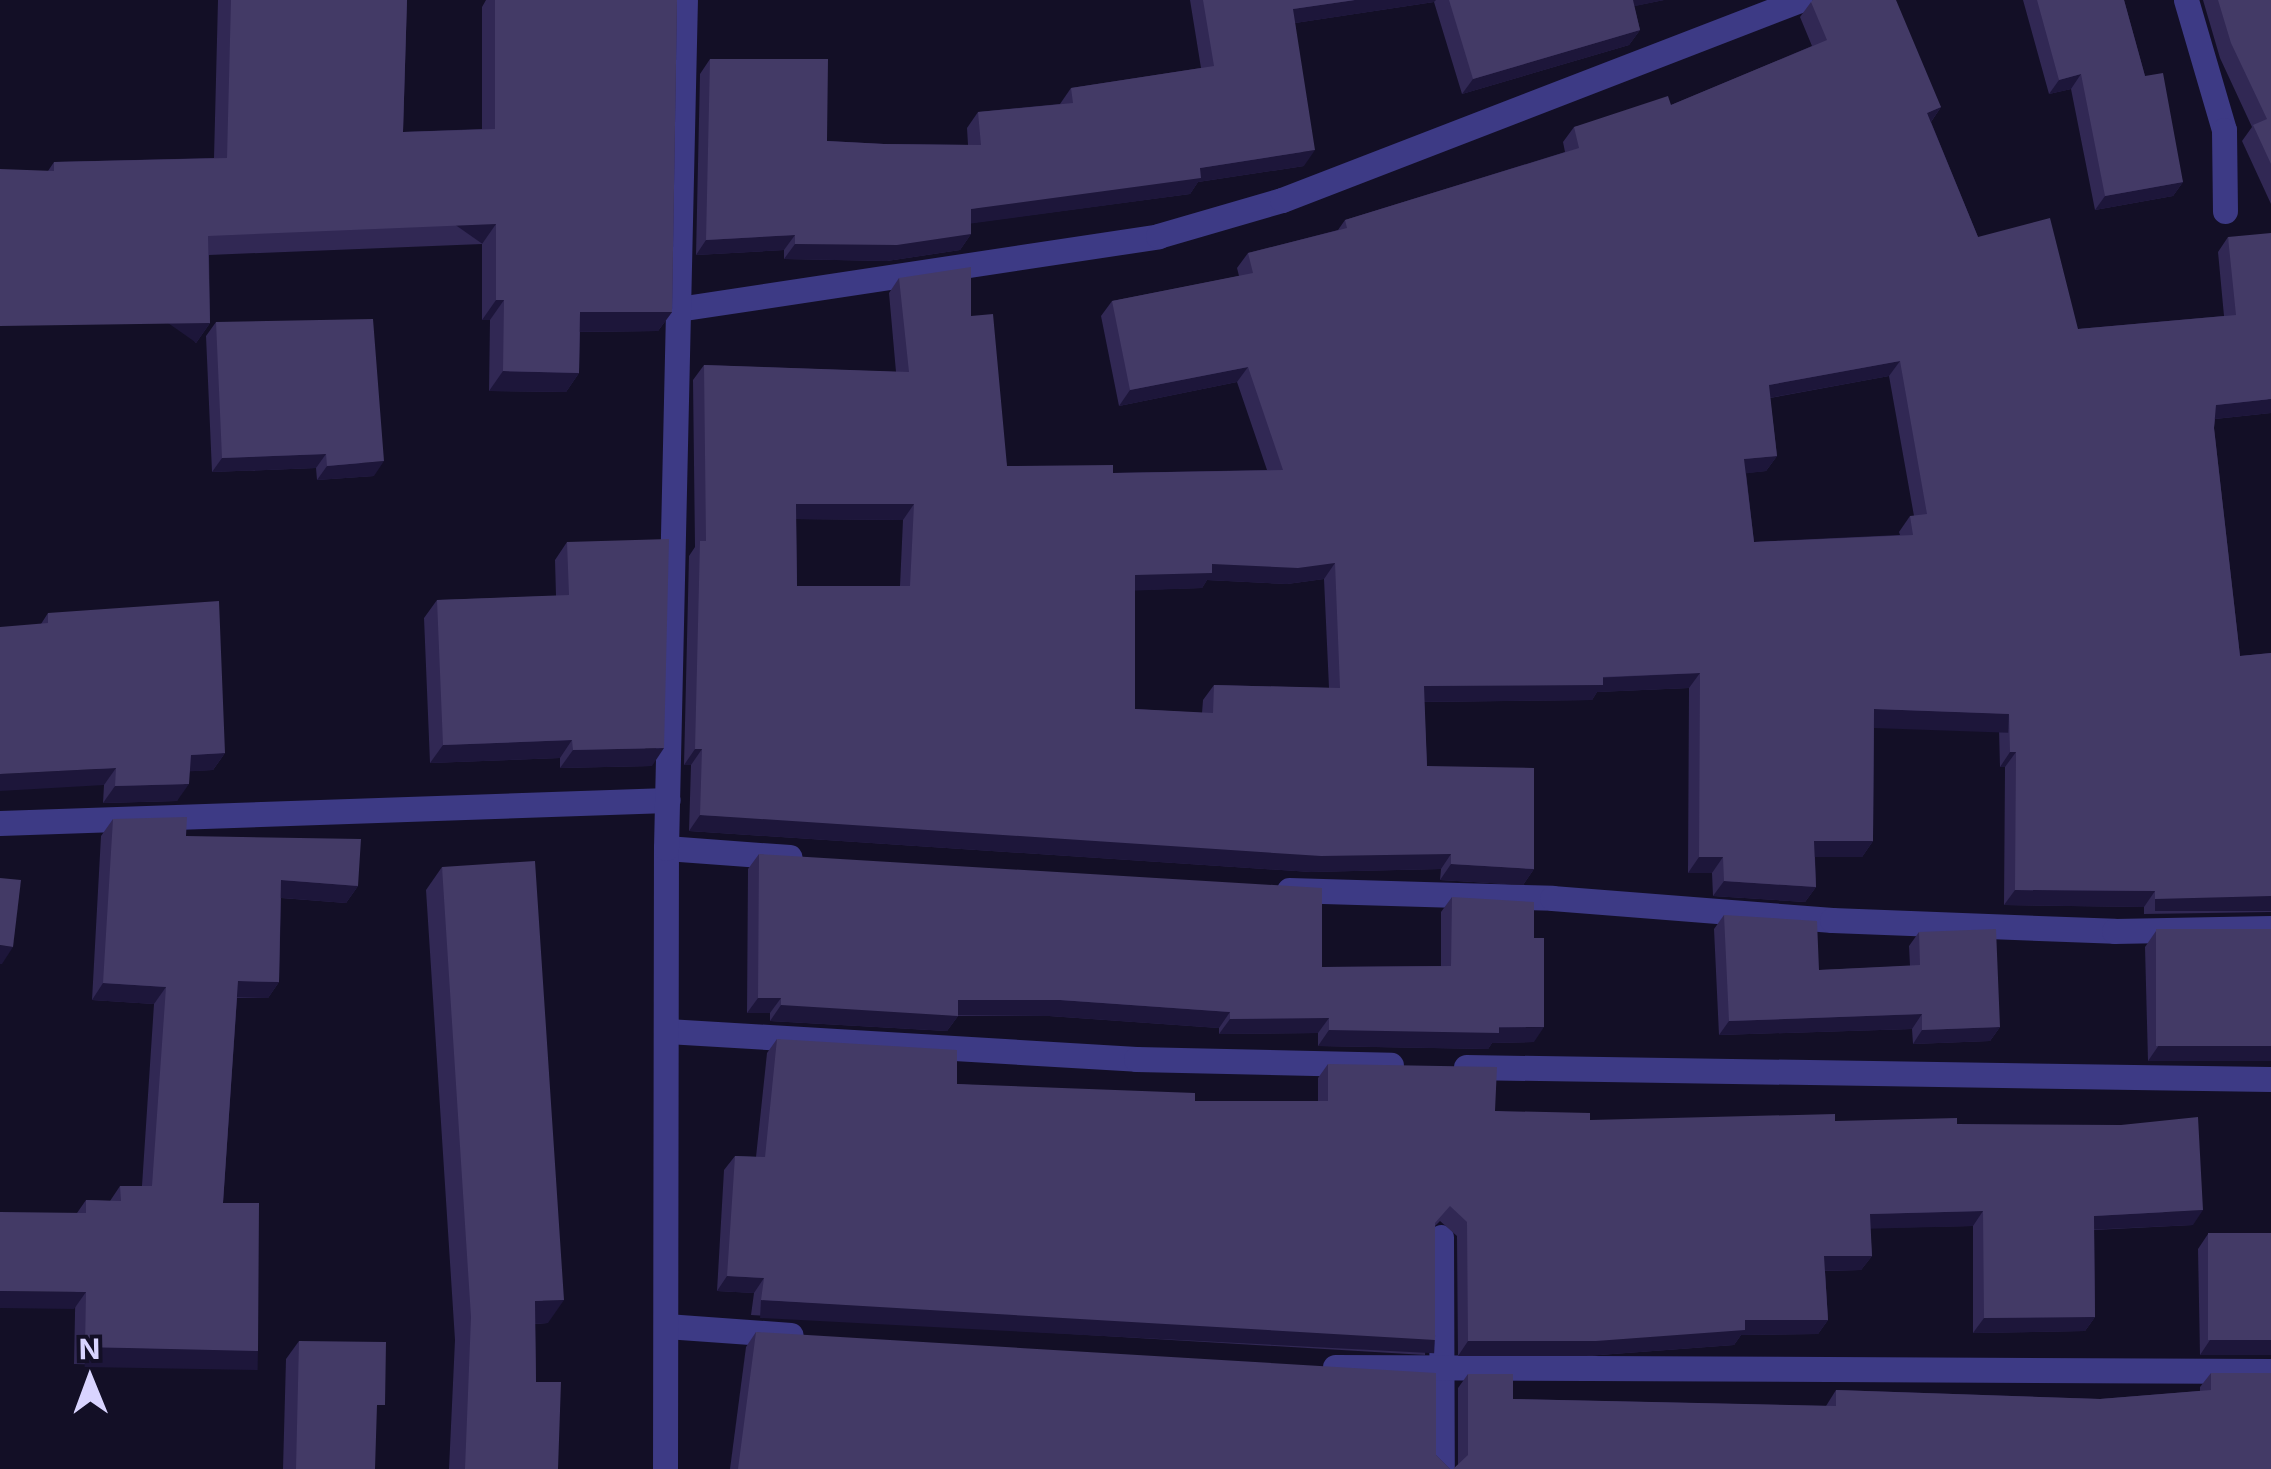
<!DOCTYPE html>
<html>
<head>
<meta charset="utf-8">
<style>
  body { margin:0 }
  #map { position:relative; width:2271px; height:1469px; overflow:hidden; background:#130f26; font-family:Inter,sans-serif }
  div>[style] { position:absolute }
  .street>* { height:25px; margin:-12.5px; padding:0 12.5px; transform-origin:12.5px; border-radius:12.5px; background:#3d3a85 }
  .wall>* { inset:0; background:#312854 }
  .shaded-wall>* { inset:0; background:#1d163a; transform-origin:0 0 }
  .building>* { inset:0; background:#433a66; transform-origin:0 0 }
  span { translate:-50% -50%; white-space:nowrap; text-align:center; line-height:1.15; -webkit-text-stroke:8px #130f26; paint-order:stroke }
  .north { position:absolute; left:40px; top:1329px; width:100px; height:100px; -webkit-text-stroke:8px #130f26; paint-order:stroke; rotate:359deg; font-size:28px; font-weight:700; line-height:40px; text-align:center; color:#d9d4ff }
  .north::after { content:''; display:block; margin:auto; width:35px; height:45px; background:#d9d4ff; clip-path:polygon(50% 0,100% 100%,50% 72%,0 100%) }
</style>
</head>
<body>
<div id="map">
  <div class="street">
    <div style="left:2186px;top:0;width:135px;rotate:73.7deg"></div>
    <div style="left:2224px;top:130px;width:81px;rotate:89.3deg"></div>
    <div style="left:678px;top:309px;width:486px;rotate:-8.6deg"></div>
    <div style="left:1158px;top:236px;width:129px;rotate:-16.2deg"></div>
    <div style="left:1282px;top:200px;width:555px;rotate:-21.11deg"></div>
    <div style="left:0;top:823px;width:668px;rotate:-1.97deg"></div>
    <div style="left:666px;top:848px;width:124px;rotate:4.2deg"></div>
    <div style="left:1289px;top:890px;width:263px;rotate:1.7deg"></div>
    <div style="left:1552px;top:898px;width:281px;rotate:4.5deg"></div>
    <div style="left:1832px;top:920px;width:282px;rotate:2.2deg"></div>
    <div style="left:2114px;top:931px;width:157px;rotate:-1.1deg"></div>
    <div style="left:667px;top:1031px;width:470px;rotate:3.4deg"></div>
    <div style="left:1136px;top:1059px;width:255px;rotate:1.3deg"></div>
    <div style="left:1466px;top:1067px;width:805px;rotate:0.85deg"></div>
    <div style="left:1441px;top:1237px;width:232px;rotate:89.8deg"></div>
    <div style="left:666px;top:1326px;width:125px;rotate:4.1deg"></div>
    <div style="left:1335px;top:1367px;width:936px;rotate:0.24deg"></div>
    <div style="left:665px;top:1469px;width:621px;rotate:-89.91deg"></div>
    <div style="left:666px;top:848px;width:848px;rotate:-88.72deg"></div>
  </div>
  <div class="wall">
    <div style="clip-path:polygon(218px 0,407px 0,403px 132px,482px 129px,482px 7px,486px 0,677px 0,672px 312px,658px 331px,580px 332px,579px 373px,566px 392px,489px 391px,490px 320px,482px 320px,482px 244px,209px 255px,210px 323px,196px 343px,48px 171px,54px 162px,214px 158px)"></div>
    <div style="clip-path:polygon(1190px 0,1664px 0,1634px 6px,1640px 30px,1629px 45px,1462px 94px,1434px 2px,1295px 23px,1304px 166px,1198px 182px,1190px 194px,971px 223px,971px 234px,960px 250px,887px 261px,784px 259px,784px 250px,696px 255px,700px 74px,710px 59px,827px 141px,884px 144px,968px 145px,967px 128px,978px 112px,1060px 104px,1071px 88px,1201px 68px)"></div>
    <div style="clip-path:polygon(2023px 0,2124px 0,2145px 76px,2183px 182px,2173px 196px,2095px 210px,2071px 89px,2049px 94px)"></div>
    <div style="clip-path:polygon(2203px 0,2271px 0,2271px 204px,2242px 141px,2252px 127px,2220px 58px)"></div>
    <div style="clip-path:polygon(evenodd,1811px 2px,1941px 107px,1931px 122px,1978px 237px,2078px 329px,2224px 316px,2218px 252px,2228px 237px,2271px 413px,2215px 419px,2214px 428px,2240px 656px,2271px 653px,2271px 912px,2144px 914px,2144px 907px,2004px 905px,2005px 767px,2000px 767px,1999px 729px,1874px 725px,1873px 841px,1862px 857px,1815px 857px,1816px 887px,1805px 902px,1713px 896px,1712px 873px,1688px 873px,1689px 688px,1597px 692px,1592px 700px,1424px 702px,1427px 766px,1534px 869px,1523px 885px,1440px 880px,1441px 869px,1311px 872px,689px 831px,691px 765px,684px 765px,689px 556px,695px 547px,693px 380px,704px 365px,896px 372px,889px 293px,899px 278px,971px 316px,1007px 466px,1113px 473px,1267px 470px,1237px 382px,1119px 406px,1101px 316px,1112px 301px,1239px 276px,1237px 268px,1248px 253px,1338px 230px,1345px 220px,1565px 152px,1563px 142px,1574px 127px,1671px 105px,1812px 46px,1800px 17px,1811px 2px,1889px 376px,1914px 516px,1910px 516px,1899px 532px,1900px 535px,1754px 542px,1746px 473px,1766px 471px,1777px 456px,1770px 398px,1889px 376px,1811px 2px,796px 519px,903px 520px,900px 586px,797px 586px,796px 519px,1811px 2px,1324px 579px,1329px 688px,1214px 685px,1203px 700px,1202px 713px,1135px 709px,1135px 590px,1202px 588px,1207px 580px,1287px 584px,1324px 579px)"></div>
    <div style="clip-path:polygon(216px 322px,374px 476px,317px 480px,316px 468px,212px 472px,206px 336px)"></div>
    <div style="clip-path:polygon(567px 542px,652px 766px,560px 768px,560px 758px,430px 763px,424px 618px,437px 600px,556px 596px,555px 560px)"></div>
    <div style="clip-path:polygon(48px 613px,225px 753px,213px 770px,190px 771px,177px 801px,103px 803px,104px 785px,41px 624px)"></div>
    <div style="clip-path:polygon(113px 819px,186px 836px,358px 886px,346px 903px,281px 898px,279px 982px,268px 998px,237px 998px,223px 1203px,247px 1368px,74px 1364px,77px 1213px,86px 1200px,110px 1201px,120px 1186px,142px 1186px,154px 1004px,92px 1000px,101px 836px)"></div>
    <div style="clip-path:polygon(759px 854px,1322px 967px,1441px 966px,1441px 912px,1452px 897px,1534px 1042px,1492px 1043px,1488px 1049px,1318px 1046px,1318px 1033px,1219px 1034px,1219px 1028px,1049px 1016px,958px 1016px,947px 1031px,770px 1021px,770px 1013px,747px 1013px,748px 869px)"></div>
    <div style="clip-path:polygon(442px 867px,548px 1323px,535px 1324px,536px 1382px,558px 1469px,449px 1469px,455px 1340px,426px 890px)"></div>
    <div style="clip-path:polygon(1724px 915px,1819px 970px,1910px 966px,1909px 946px,1919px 932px,2000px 1027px,1990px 1041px,1913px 1044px,1912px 1029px,1719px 1035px,1714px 929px)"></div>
    <div style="clip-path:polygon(2271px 929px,2271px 1061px,2148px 1061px,2145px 947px,2156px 931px)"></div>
    <div style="clip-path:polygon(777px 1039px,957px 1084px,1195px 1101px,1318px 1101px,1318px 1078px,1328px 1064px,1495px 1111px,1590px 1120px,1957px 1124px,2193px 1225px,2094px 1230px,2095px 1317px,2085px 1331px,1973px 1333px,1973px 1226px,1870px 1228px,1872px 1256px,1861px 1270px,1825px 1271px,1828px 1320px,1818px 1334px,1741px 1335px,1734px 1345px,1586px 1356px,1458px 1356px,1457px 1236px,1440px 1221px,1435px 1226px,1425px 1355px,751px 1315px,754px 1293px,717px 1291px,724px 1170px,735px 1156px,756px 1157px,767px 1053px)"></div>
    <div style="clip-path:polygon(2271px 1233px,2271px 1355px,2200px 1355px,2198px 1249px,2208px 1234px)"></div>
    <div style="clip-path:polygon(756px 1332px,1436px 1455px,1450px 1469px,730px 1469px,746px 1347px)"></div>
    <div style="clip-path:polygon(299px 1341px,375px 1469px,283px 1469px,286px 1359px)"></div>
    <div style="clip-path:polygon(2211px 1373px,2271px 1469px,1458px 1464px,1458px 1388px,1468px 1374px,1513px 1399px,1826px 1406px,1836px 1390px,2100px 1399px,2200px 1391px,2200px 1387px)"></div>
  </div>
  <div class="shaded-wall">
    <div style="clip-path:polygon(1355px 0,1436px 0,1434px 2px,1282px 25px,1293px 9px)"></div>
    <div style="clip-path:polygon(1627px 0,1664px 0,1621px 9px)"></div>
    <div style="clip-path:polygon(1640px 30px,1629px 45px,1462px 94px,1473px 79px)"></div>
    <div style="clip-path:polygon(2081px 74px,2071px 89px,2049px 94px,2059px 80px)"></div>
    <div style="clip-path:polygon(1941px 107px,1930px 123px,1927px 113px)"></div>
    <div style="clip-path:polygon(1315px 150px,1304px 166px,1198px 182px,1190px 194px,960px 225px,971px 209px,1200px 168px)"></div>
    <div style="clip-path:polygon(2183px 182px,2173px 196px,2095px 210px,2105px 196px)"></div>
    <div style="left:496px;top:224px;width:24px;height:288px;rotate:125deg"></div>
    <div style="clip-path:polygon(971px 234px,960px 250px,887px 261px,784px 259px,795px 244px)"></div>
    <div style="clip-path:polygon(795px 235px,784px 250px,696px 255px,706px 240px)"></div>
    <div style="clip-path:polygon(496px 300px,504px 300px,490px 320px,482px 320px)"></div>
    <div style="clip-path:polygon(580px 312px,672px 312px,658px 331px,567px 332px)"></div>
    <div style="left:210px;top:323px;width:24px;height:210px;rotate:125deg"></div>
    <div style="clip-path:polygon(1900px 361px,1889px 376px,1758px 400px,1769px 385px)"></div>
    <div style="clip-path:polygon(1248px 367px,1237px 382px,1119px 406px,1130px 390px)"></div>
    <div style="clip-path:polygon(503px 371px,579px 373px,566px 392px,489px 391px)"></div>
    <div style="clip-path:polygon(2271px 399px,2271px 413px,2205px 420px,2216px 405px)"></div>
    <div style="clip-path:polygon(326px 454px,316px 468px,212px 472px,222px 458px)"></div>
    <div style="clip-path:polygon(1777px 456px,1766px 471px,1733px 475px,1744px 459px)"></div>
    <div style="clip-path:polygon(384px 461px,374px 476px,317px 480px,327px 466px)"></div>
    <div style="clip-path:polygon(796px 504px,914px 504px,903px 520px,785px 519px)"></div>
    <div style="clip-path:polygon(1335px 563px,1324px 579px,1287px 584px,1207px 580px,1202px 588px,1124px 591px,1135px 575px,1212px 564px)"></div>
    <div style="clip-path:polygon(1700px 673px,1689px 688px,1597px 692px,1592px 700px,1413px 702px,1424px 686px)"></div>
    <div style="left:1874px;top:709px;width:135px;height:19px;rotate:2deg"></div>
    <div style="clip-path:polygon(572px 740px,560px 758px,430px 763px,443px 745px)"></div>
    <div style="clip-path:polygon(664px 748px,652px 766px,560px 768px,573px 750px)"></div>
    <div style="clip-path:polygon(695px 749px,702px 749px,691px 765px,684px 765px)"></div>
    <div style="clip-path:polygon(2010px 752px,2016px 752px,2005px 767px,2000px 767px)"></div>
    <div style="clip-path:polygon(225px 753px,213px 770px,179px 772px,191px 755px)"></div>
    <div style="clip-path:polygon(116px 768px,104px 785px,0 791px,0 774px)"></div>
    <div style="clip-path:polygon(189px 784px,177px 801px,103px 803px,115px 786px)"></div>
    <div style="clip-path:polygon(700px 815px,1451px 854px,1441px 869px,1311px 872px,689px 831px)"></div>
    <div style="clip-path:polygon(1814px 841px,1873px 841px,1862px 857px,1803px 857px)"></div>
    <div style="clip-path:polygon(1699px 857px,1723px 857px,1712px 873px,1688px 873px)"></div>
    <div style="clip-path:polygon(1451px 864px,1534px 869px,1523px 885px,1440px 880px)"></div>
    <div style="clip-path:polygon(281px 880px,358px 886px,346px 903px,270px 897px)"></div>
    <div style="clip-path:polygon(1724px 881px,1816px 887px,1805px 902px,1713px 896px)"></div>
    <div style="clip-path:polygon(2015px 890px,2155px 891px,2144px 907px,2004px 905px)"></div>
    <div style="left:2271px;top:896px;width:15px;height:116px;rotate:90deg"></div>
    <div style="clip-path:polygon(0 945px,13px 947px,2px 964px,0 964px)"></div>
    <div style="clip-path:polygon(238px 981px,279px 982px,268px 998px,226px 997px)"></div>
    <div style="clip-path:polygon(103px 983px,166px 987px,154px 1004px,92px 1000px)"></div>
    <div style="clip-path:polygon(758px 998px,781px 998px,770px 1013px,747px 1013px)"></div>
    <div style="clip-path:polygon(958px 1000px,1060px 1000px,1230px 1012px,1219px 1028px,1049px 1016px,949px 1015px,958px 1016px,947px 1031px,770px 1021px,781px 1005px)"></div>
    <div style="clip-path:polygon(1922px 1014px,1912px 1029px,1719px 1035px,1729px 1021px)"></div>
    <div style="clip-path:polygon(1329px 1018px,1318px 1033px,1219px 1034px,1230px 1019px)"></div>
    <div style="clip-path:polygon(1544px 1027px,1534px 1042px,1492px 1043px,1488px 1049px,1318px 1046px,1329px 1030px)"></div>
    <div style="clip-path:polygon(2000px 1027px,1990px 1041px,1913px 1044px,1922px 1030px)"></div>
    <div style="clip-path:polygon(2159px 1045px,2271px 1046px,2271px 1061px,2148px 1061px)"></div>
    <div style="clip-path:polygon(2203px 1210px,2193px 1225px,2084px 1230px,2094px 1216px)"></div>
    <div style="clip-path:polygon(1983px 1211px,1973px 1226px,1860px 1229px,1870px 1214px)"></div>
    <div style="clip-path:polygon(1824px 1256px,1872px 1256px,1861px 1270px,1814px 1271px)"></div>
    <div style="clip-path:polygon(727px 1276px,764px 1278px,754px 1293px,717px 1291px)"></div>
    <div style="clip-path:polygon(0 1291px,86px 1292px,74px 1309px,0 1308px)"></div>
    <div style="clip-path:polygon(564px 1300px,548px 1323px,518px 1325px,535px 1301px)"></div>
    <div style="left:761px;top:1300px;width:675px;height:18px;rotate:3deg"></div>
    <div style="clip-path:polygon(2095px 1317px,2085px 1331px,1973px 1333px,1984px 1318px)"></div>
    <div style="clip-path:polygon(1745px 1320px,1828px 1320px,1818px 1334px,1741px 1335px,1734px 1345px,1586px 1356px,1458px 1356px,1468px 1341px)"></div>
    <div style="clip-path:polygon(2210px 1340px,2271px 1340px,2271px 1355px,2200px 1355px)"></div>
    <div style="left:85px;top:1347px;width:173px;height:20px;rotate:1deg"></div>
  </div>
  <div class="building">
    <div style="clip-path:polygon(231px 0,407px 0,403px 132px,495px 129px,495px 0,677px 0,672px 312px,580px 312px,579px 373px,503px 371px,504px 300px,496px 300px,496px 224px,208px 236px,210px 323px,0 326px,0 169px,54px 171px,54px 162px,227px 158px)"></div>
    <div style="clip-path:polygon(1203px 0,1355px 0,1293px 9px,1315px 150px,1200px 168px,1201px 178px,971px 209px,971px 234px,897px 245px,795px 244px,795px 235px,706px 240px,710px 59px,828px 59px,827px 141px,884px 144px,981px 145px,978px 112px,1073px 103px,1071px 88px,1214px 66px)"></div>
    <div style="clip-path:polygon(1449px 0,1633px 0,1640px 30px,1473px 79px)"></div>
    <div style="clip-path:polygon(evenodd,1813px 0,1896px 0,1941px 107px,1927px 113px,1978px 237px,2050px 218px,2078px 329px,2236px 315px,2228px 237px,2271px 233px,2271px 399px,2216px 405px,2214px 428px,2240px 656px,2271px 653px,2271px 896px,2155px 899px,2155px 891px,2015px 890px,2016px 752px,2010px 752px,2009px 714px,1874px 709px,1873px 841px,1814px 841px,1816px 887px,1724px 881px,1723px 857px,1699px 857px,1700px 673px,1603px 677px,1603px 685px,1424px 686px,1427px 766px,1534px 768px,1534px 869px,1451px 864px,1451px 854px,1321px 856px,700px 815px,702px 749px,695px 749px,700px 541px,706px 541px,704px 365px,909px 372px,899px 278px,971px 267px,971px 316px,993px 314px,1007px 466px,1113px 465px,1113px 473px,1283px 470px,1248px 367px,1130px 390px,1112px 301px,1253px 273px,1248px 253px,1347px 228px,1345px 220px,1579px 148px,1574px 127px,1668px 96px,1671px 105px,1827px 40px,1811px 2px,1813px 0,1900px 361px,1927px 514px,1910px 516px,1913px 535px,1754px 542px,1744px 459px,1777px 456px,1769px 385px,1900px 361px,1813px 0,796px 504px,914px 504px,910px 586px,797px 586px,796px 504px,1813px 0,1335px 563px,1340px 688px,1214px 685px,1213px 713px,1135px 709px,1135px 575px,1212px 573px,1212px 564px,1298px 568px,1335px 563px)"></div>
    <div style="clip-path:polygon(2037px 0,2124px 0,2145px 76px,2163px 73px,2183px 182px,2105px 196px,2081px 74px,2059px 80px)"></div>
    <div style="clip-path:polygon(2218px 0,2271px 0,2271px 164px,2253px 125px,2267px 119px,2231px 43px)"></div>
    <div style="clip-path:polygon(373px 319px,384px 461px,327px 466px,326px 454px,222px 458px,216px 322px)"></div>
    <div style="clip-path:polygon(669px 539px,664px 748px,573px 750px,572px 740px,443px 745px,437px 600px,569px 595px,567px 542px)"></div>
    <div style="clip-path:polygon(219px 601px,225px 753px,191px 755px,189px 784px,115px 786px,116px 768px,0 774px,0 627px,48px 623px,48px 613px)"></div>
    <div style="clip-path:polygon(187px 817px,186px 836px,361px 839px,358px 886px,281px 880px,279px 982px,238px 981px,223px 1203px,259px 1203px,258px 1351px,85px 1347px,86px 1292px,0 1291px,0 1212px,86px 1213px,86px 1200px,121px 1201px,120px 1186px,152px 1186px,166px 987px,103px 983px,113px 819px)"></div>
    <div style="clip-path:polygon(759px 854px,1322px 888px,1322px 967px,1451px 966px,1452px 897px,1534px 902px,1534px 938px,1544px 938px,1544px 1027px,1499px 1027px,1499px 1033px,1329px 1030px,1329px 1018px,1230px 1019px,1230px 1012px,1060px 1000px,958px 1000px,958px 1016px,781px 1005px,781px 998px,758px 998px)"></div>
    <div style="clip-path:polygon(535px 861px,564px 1300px,535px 1301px,536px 1382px,561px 1382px,558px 1469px,465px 1469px,471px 1317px,442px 867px)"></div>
    <div style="clip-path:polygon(0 878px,21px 880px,13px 947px,0 945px)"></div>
    <div style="clip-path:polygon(1724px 915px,1817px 921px,1819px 970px,1920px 965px,1919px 932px,1996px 929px,2000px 1027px,1922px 1030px,1922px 1014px,1729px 1021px)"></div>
    <div style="left:2271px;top:929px;width:117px;height:115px;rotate:90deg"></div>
    <div style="clip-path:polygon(777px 1039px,957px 1050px,957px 1084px,1195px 1093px,1195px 1101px,1328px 1101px,1328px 1064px,1497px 1067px,1495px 1111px,1590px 1113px,1590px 1120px,1835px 1114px,1835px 1121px,1957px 1118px,1957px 1124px,2121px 1125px,2198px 1117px,2203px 1210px,2094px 1216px,2095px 1317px,1984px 1318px,1983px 1211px,1870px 1214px,1872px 1256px,1824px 1256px,1828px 1320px,1745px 1320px,1745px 1330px,1596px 1341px,1468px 1341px,1467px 1222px,1450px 1206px,1435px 1223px,1435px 1340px,761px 1300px,764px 1278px,727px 1276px,735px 1156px,765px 1157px)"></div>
    <div style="left:2271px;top:1233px;width:107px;height:63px;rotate:90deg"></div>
    <div style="clip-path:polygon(756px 1332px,1436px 1373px,1436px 1455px,1450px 1469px,738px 1469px)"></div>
    <div style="clip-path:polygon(299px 1341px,386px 1342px,385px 1405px,377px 1405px,375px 1469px,296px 1469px)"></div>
    <div style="clip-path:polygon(2211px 1373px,2271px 1373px,2271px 1469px,1453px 1469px,1468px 1455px,1468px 1374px,1513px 1374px,1513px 1399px,1836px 1406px,1836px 1390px,2100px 1399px,2211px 1390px)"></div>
  </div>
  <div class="north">N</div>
</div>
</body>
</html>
